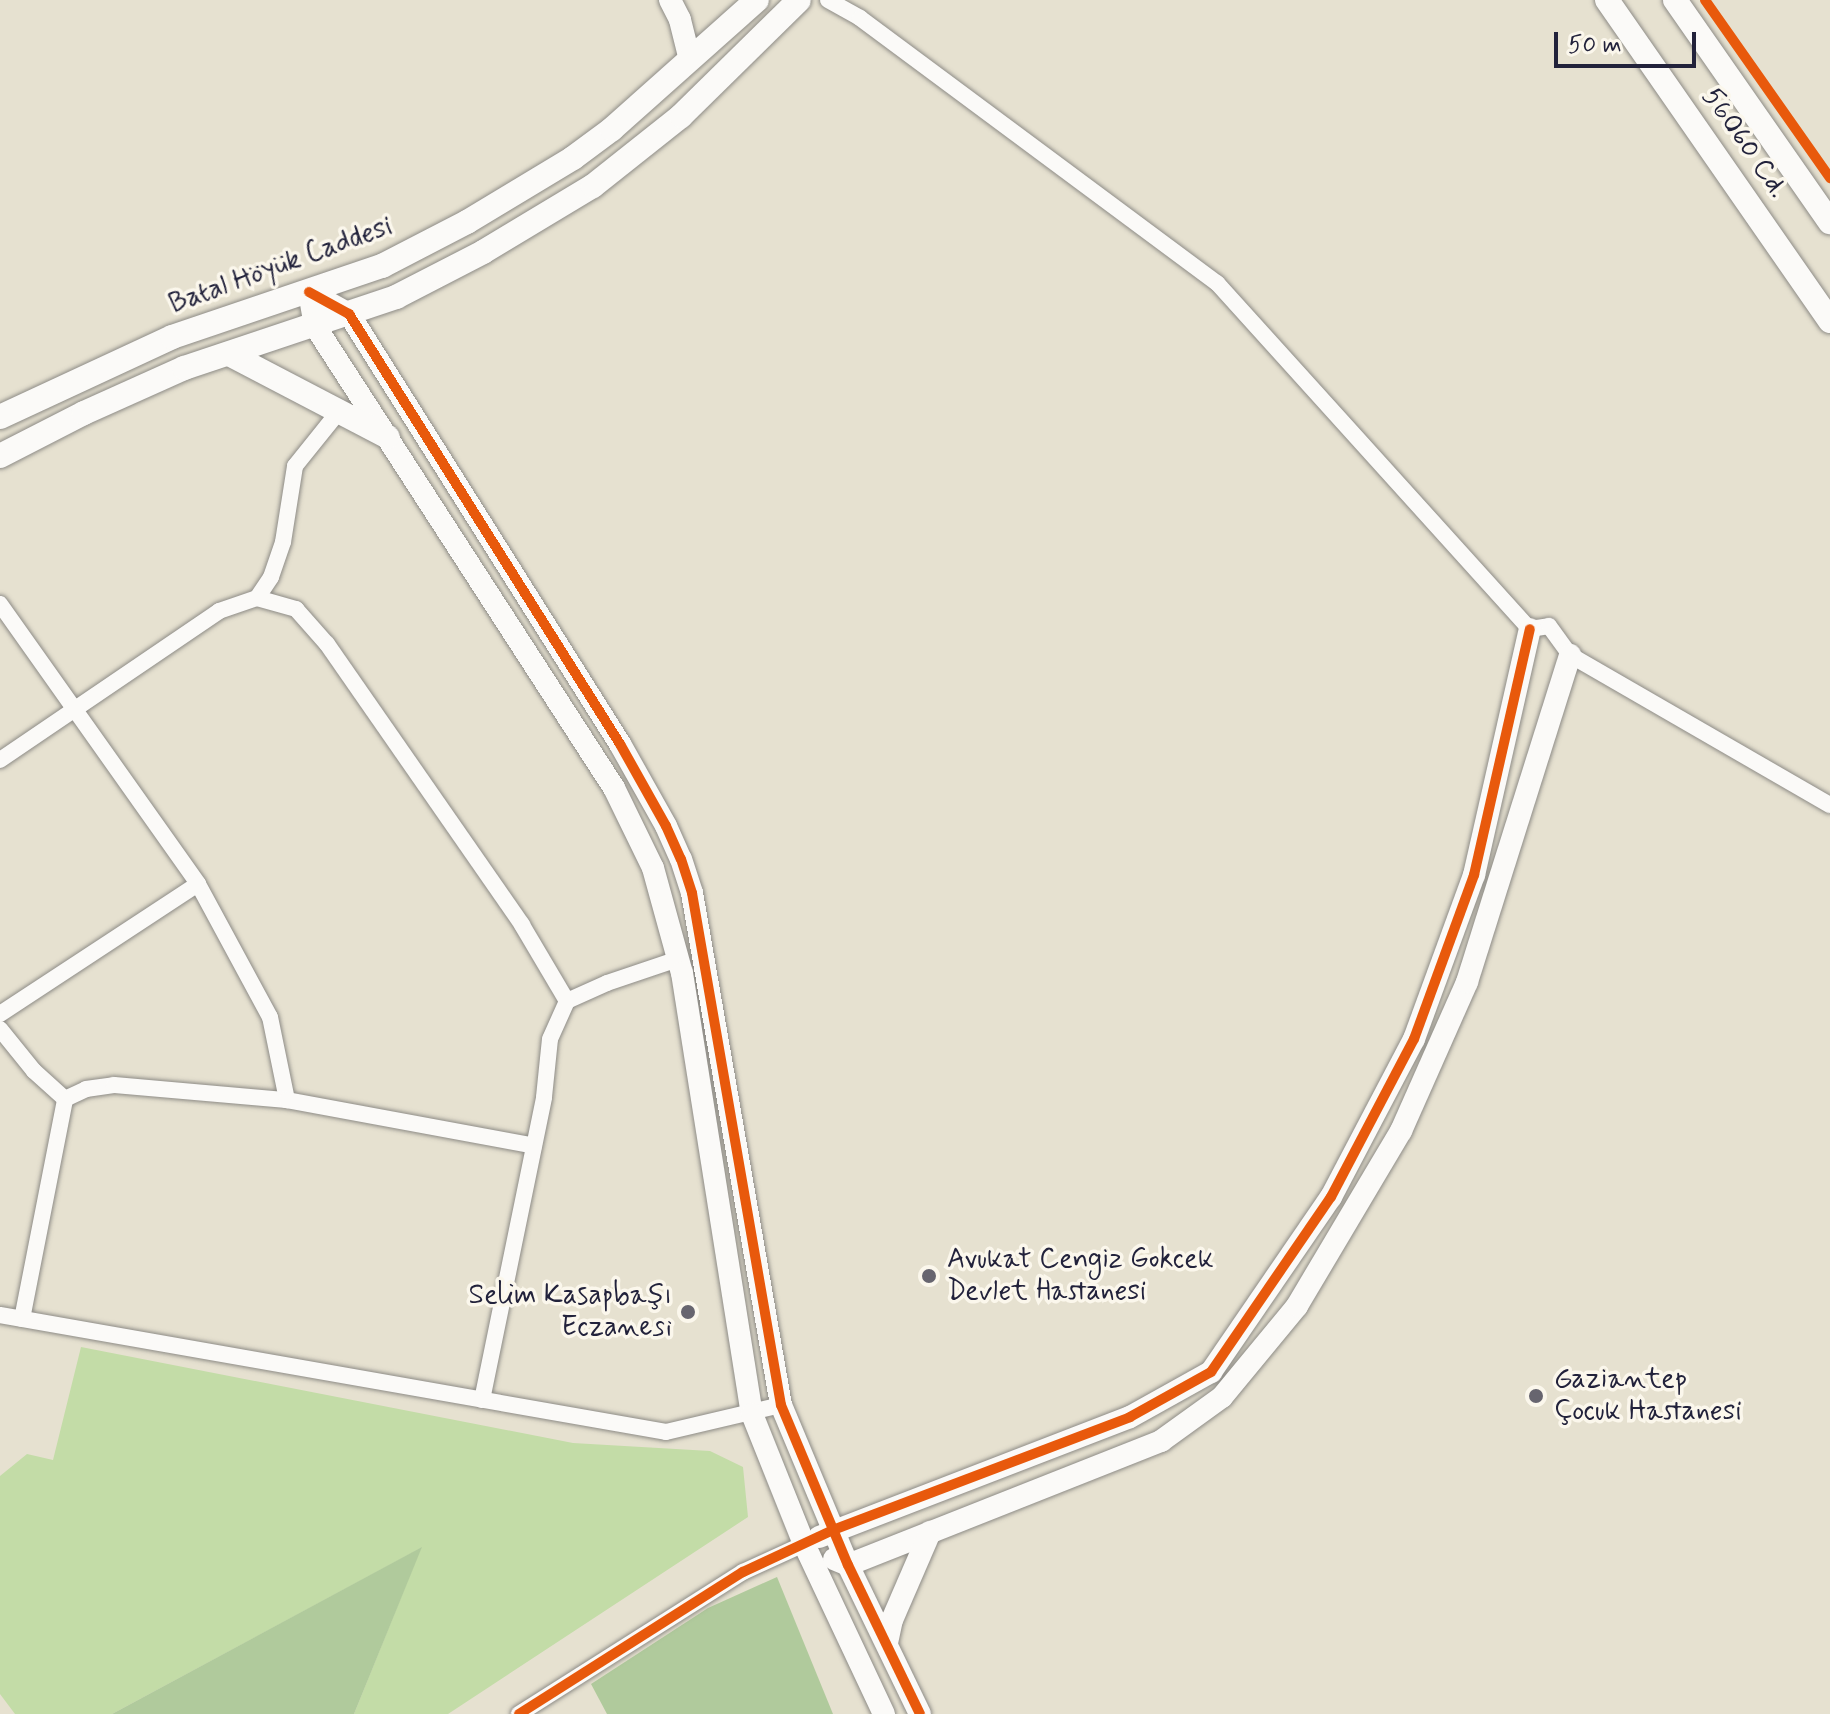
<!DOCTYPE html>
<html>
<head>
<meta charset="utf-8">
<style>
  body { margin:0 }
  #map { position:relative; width:1830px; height:1714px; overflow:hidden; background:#e6e1d0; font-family:Mynerve,sans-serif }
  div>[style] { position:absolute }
  .green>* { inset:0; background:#c3dca7 }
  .forest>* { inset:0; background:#b0ca9c }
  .roads { filter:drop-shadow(0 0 2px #8d8b86) drop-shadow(0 0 2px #8d8b86) }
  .minor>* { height:16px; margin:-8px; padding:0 8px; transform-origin:8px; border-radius:8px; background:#fbfaf8 }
  .tertiary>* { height:22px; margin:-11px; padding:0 11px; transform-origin:11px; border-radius:11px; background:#fbfaf8 }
  .secondary>* { height:24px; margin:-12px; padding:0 12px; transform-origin:12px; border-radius:12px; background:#fbfaf8 }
  .cycleway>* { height:10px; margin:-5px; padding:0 5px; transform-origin:5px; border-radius:5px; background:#e8590c }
  .dots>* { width:22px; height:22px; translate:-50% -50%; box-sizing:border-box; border:4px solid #fbf7ec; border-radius:50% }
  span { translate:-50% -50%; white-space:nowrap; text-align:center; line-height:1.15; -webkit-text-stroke:7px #fbf7ec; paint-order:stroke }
  .street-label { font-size:28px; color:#22223b }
  .poi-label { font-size:28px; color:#22223b }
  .left { translate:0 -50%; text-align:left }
  .right { translate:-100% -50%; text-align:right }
  .scale { position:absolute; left:1554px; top:32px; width:142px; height:36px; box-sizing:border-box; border:4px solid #22223b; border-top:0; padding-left:10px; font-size:24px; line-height:28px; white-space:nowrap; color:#22223b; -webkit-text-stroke:6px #fbf7ec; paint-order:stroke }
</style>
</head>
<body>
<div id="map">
  <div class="green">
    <div style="clip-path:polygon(81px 1347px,573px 1443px,710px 1451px,743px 1467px,748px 1517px,448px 1714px,354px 1714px,421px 1548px,112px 1714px,15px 1714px,0 1694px,0 1476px,27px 1454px,53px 1460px)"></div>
  </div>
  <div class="forest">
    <div style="clip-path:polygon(422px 1547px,354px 1714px,112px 1714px)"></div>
    <div style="clip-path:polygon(777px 1577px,833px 1714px,607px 1714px,591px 1684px,708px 1608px)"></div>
  </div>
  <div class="roads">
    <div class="minor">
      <div style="left:828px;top:0;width:37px;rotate:29deg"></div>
      <div style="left:860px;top:18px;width:445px;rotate:36.6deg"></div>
      <div style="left:1217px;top:283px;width:467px;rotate:47.9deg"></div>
      <div style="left:1530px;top:629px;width:19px;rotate:-9deg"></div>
      <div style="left:1549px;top:626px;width:36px;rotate:54deg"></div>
      <div style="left:1570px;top:655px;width:300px;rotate:30deg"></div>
      <div style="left:257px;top:598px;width:41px;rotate:15.8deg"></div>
      <div style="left:296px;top:609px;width:47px;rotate:48.5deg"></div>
      <div style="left:327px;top:644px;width:342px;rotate:55.2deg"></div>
      <div style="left:522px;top:925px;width:88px;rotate:59.4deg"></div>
      <div style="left:0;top:604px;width:343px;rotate:54.7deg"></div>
      <div style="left:198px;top:884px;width:151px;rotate:61.6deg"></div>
      <div style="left:270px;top:1017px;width:85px;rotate:78.4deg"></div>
      <div style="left:0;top:760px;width:265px;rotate:-34.2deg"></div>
      <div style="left:219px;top:611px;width:40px;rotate:-18.9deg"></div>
      <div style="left:257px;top:598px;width:25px;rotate:-56deg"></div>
      <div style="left:271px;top:577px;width:37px;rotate:-71deg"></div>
      <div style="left:283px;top:542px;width:77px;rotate:-81deg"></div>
      <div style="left:295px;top:466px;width:72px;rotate:-51.2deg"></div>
      <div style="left:0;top:1014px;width:237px;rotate:-33.3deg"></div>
      <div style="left:0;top:1029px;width:54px;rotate:51deg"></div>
      <div style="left:34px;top:1071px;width:42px;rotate:42.1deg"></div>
      <div style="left:0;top:1315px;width:676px;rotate:9.96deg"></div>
      <div style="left:666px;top:1432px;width:118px;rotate:-13.2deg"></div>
      <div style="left:22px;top:1319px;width:224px;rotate:-78.9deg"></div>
      <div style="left:65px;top:1099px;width:23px;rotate:-25deg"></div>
      <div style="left:86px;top:1089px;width:28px;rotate:-8deg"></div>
      <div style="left:114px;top:1085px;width:174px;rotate:5deg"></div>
      <div style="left:287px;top:1100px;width:251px;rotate:10.5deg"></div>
      <div style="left:482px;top:1400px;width:309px;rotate:-78.4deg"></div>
      <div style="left:544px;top:1097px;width:58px;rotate:-84.1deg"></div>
      <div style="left:550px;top:1039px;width:42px;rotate:-65.9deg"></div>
      <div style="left:567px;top:1001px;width:44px;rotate:-24.2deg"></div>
      <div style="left:607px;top:983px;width:75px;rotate:-18.7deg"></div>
      <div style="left:519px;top:1714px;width:265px;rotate:-32.4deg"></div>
      <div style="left:743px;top:1572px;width:67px;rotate:-24.7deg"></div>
    </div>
    <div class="tertiary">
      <div style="left:670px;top:0;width:22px;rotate:63deg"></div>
      <div style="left:680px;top:20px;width:41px;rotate:76deg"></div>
      <div style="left:309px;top:292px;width:46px;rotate:28.8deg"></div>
      <div style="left:349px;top:314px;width:508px;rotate:57.78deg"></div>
      <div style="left:620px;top:744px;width:94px;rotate:60.7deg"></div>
      <div style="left:666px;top:826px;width:36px;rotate:66deg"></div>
      <div style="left:681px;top:859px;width:36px;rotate:72deg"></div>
      <div style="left:692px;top:893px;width:520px;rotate:80.14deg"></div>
      <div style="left:781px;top:1405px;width:173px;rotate:67.3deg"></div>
      <div style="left:848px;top:1565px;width:165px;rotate:64.2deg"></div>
      <div style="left:309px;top:292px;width:35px;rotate:80deg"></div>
      <div style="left:315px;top:326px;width:550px;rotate:57.09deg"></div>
      <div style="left:614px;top:788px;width:89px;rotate:64deg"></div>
      <div style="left:653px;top:868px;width:109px;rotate:74.6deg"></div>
      <div style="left:682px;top:973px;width:447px;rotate:81deg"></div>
      <div style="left:752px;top:1414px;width:140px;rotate:68.2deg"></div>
      <div style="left:804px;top:1544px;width:188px;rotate:64.8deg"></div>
      <div style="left:819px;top:1537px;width:333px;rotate:-21.1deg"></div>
      <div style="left:1130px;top:1417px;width:93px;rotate:-29.1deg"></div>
      <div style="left:1211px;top:1372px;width:212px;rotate:-55.6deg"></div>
      <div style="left:1331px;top:1197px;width:178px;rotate:-62.3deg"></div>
      <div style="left:1414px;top:1039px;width:175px;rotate:-69.9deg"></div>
      <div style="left:1474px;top:875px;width:252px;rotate:-77.2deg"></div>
      <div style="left:834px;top:1559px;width:15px;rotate:23deg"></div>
      <div style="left:848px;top:1565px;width:337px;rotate:-21.6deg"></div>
      <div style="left:1161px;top:1441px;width:75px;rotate:-35.8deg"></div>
      <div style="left:1222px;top:1397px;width:118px;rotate:-50.5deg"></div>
      <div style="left:1297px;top:1306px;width:204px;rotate:-59.3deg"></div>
      <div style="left:1401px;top:1131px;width:163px;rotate:-66.1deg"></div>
      <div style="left:1467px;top:982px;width:343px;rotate:-72.5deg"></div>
      <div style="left:887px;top:1643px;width:24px;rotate:-78deg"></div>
      <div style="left:892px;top:1620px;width:96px;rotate:-66.6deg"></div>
    </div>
    <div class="secondary">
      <div style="left:1607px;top:0;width:391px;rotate:55.2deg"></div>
      <div style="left:1675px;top:0;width:271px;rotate:55.1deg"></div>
      <div style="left:229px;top:354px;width:179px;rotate:27.6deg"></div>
      <div style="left:0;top:417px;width:190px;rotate:-24.9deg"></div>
      <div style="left:172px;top:337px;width:222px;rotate:-18.7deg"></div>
      <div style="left:382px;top:266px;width:96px;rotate:-27.4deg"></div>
      <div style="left:467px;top:222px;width:124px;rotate:-31.1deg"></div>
      <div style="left:573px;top:158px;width:49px;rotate:-36.6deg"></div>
      <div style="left:612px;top:129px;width:194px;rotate:-41.7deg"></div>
      <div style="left:0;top:456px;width:94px;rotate:-27.1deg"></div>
      <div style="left:84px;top:413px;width:110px;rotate:-24.2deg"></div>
      <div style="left:184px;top:368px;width:224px;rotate:-18.5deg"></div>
      <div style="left:396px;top:297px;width:98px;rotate:-27.3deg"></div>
      <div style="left:483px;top:252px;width:128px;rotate:-31deg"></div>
      <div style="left:593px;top:186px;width:112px;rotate:-38.5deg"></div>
      <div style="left:681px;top:116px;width:165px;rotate:-44.5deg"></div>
    </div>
  </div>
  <div class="cycleway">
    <div style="left:1705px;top:0;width:218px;rotate:54.9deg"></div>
    <div style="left:309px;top:292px;width:46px;rotate:28.8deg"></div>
    <div style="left:349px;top:314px;width:508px;rotate:57.78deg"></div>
    <div style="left:620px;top:744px;width:94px;rotate:60.7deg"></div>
    <div style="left:666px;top:826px;width:36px;rotate:66deg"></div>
    <div style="left:681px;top:859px;width:36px;rotate:72deg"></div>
    <div style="left:692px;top:893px;width:520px;rotate:80.14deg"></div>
    <div style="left:781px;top:1405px;width:173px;rotate:67.3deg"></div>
    <div style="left:848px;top:1565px;width:165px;rotate:64.2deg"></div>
    <div style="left:519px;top:1714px;width:265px;rotate:-32.4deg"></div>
    <div style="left:743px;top:1572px;width:99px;rotate:-25deg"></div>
    <div style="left:833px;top:1530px;width:318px;rotate:-20.8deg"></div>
    <div style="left:1130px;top:1417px;width:93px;rotate:-29.1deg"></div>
    <div style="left:1211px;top:1372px;width:212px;rotate:-55.6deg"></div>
    <div style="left:1331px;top:1197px;width:178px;rotate:-62.3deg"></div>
    <div style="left:1414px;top:1039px;width:175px;rotate:-69.9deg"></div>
    <div style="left:1474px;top:875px;width:252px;rotate:-77.2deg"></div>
  </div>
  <div class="dots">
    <div style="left:929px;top:1276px;background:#67656f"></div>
    <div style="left:688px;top:1312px;background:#67656f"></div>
    <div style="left:1536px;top:1396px;background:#67656f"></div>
  </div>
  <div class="street-label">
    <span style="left:1744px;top:143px;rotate:55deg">56060 Cd.</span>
    <span style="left:281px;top:266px;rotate:-20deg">Batal Höyük Caddesi</span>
  </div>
  <div class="poi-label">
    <span class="left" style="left:947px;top:1276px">Avukat Cengiz Gokcek<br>Devlet Hastanesi</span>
    <span class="right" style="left:672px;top:1312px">Selim Kasapbaşı<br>Eczanesi</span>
    <span class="left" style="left:1554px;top:1396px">Gaziantep<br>Çocuk Hastanesi</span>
  </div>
  <div class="scale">50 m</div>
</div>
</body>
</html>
